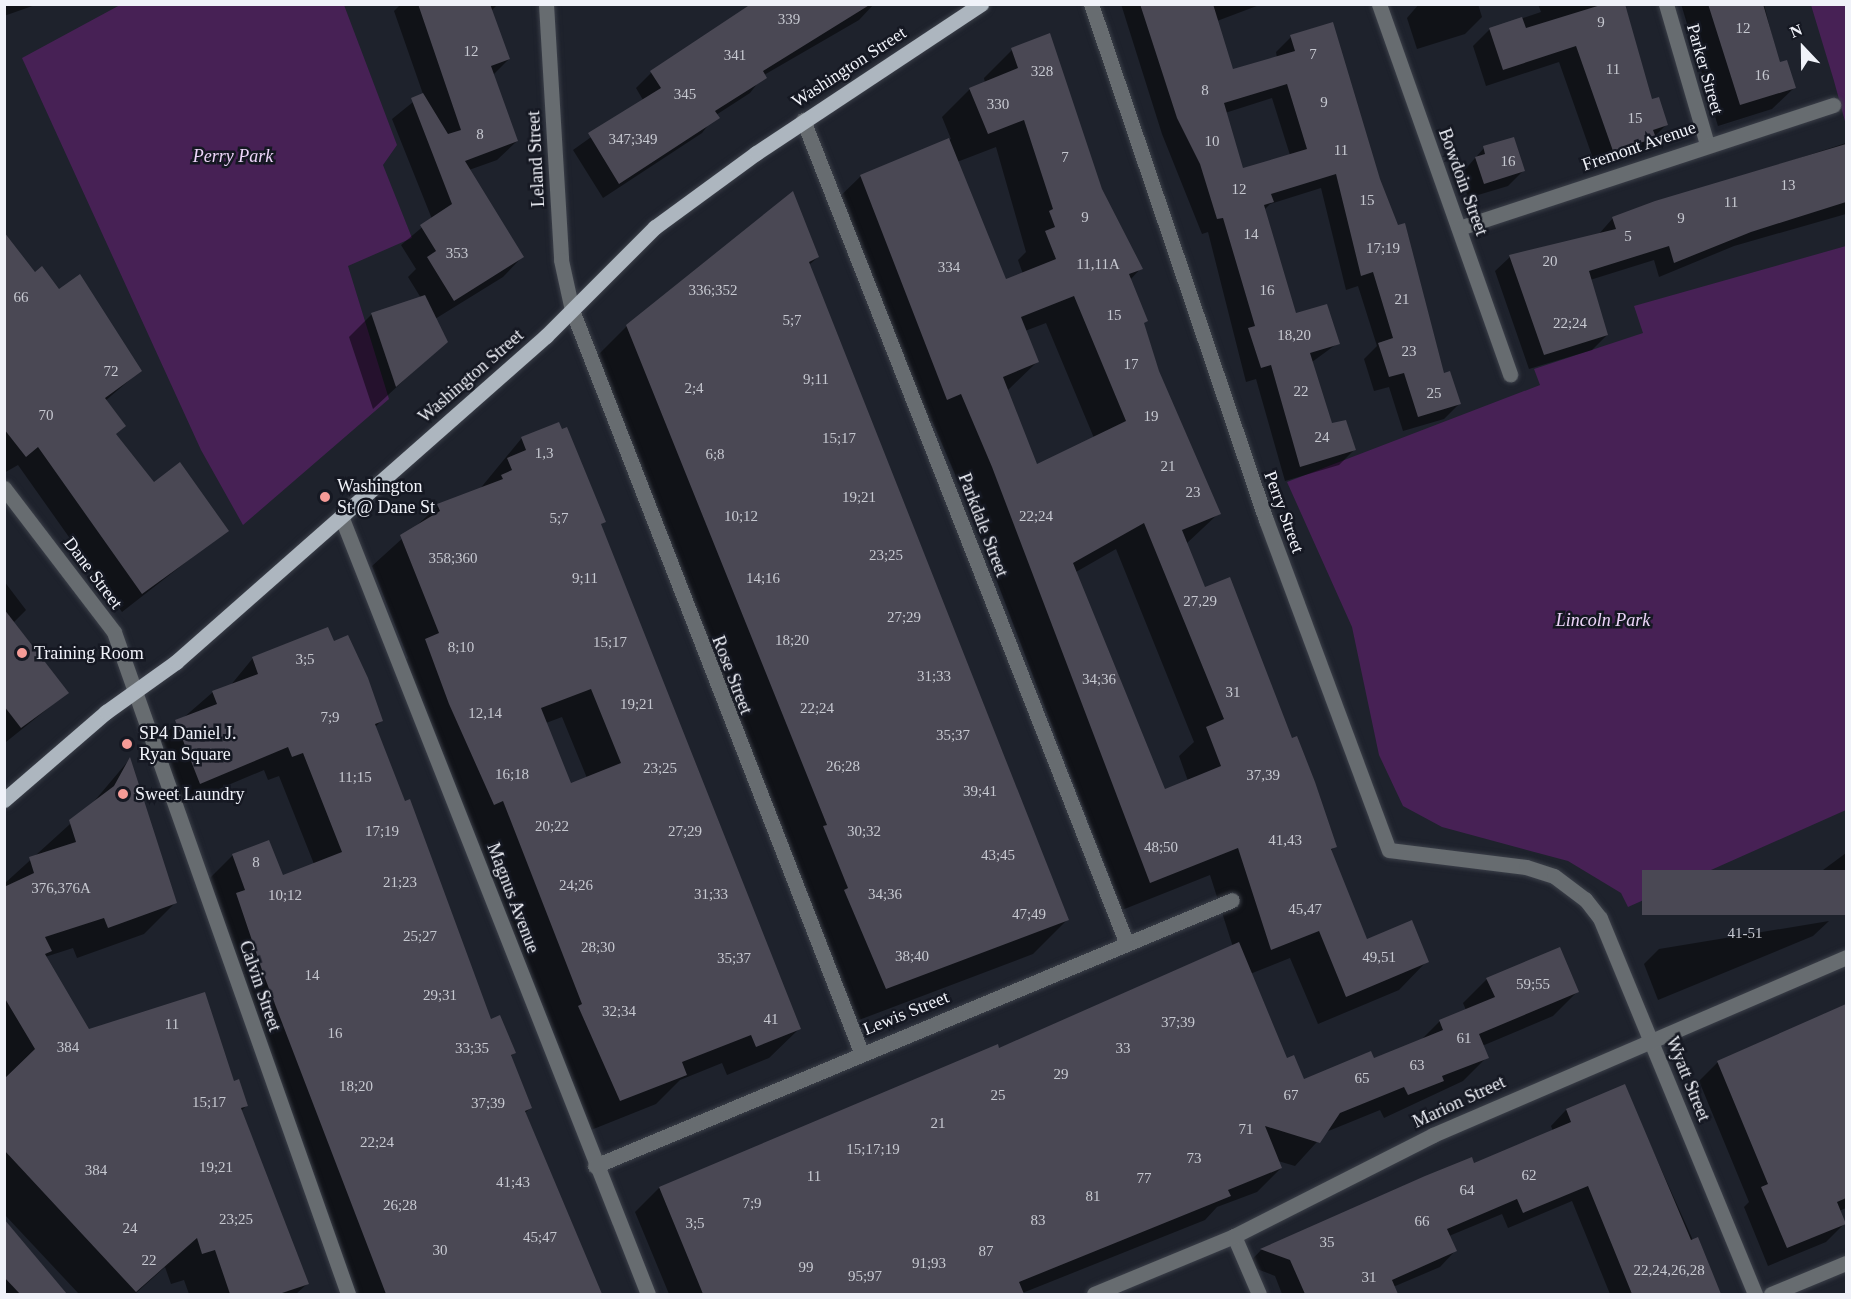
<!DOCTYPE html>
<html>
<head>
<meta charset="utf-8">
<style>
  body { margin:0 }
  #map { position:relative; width:1851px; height:1299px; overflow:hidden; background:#1e222c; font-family:Georgia,serif }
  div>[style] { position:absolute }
  .green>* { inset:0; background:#472155 }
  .shadow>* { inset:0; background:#0007 }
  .building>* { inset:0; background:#4a4854; transform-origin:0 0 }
  .roads { filter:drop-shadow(0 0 2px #3b3f49) drop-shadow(0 0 2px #3b3f49) }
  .minor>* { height:15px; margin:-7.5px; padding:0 7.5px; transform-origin:7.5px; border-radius:7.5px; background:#676c70 }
  .major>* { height:15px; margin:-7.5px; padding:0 7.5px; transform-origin:7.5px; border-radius:7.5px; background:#adb6bf }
  .dots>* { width:16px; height:16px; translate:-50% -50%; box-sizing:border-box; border:3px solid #151822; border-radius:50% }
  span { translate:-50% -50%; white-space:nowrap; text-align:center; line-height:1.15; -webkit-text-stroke:5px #151822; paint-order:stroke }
  .number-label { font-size:15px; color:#c6c8d0 }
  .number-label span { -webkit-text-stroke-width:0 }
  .street-label { font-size:18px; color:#f0f2f9 }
  .park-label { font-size:18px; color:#edd5f9; font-style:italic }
  .poi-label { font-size:18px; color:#f0f2f9 }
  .left { translate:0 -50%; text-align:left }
  .frame { position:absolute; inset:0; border:6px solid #f0f2f9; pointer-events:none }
  .north { position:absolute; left:1773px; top:18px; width:60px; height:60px; -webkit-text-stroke:4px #151822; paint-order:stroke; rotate:338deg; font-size:16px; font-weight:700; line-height:24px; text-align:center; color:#f0f2f9 }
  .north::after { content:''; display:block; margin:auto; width:21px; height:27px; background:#f0f2f9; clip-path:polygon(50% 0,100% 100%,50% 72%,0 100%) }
</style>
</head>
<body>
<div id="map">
  <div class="green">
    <div style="clip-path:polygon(120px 5px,344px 5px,397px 145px,383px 165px,412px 238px,348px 266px,389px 399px,243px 525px,201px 450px,22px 58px)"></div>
    <div style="clip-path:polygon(1811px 5px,1846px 5px,1846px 125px,1834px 81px)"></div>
    <div style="clip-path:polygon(1846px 246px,1846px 810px,1628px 907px,1621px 893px,1568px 861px,1442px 827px,1403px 806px,1379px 755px,1352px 627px,1287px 482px,1540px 385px,1534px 369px,1643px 333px,1634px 306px)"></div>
  </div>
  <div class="shadow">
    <div style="clip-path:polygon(4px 4px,38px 4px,4px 16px)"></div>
    <div style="clip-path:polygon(401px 4px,498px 4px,491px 11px,509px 59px,493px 75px,517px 141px,497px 160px,469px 170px,522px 257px,503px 277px,435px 319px,446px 341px,373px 409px,349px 337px,372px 314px,421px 298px,408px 277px,416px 269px,401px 245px,432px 219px,392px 119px,423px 94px,394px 11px)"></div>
    <div style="clip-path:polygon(755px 4px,874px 4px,859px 20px,764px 75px,750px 93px,716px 115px,702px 133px,603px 198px,573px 150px,643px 100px,636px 88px,651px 73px)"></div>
    <div style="clip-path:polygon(evenodd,1121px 4px,1262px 4px,1217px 21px,1232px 71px,1277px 58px,1276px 52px,1291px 37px,1379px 179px,1443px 375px,1459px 404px,1444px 419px,1403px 431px,1389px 387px,1374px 391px,1364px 359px,1377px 346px,1358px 286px,1346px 290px,1321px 188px,1270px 204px,1264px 210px,1295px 315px,1338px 343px,1312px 362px,1331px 425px,1354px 450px,1339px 465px,1285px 481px,1256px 379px,1246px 382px,1208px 232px,1202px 234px,1162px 134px,1121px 4px,1272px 98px,1290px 155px,1242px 170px,1225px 113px,1272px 98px)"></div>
    <div style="clip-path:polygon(1478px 4px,1482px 17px,1465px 34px,1417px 49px,1407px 18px,1419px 4px)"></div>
    <div style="clip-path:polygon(1538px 4px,1624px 4px,1651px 101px,1666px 125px,1637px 154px,1596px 167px,1559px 62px,1486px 86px,1473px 46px,1490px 29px,1541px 12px)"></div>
    <div style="clip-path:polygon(1681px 4px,1764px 4px,1779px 64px,1794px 88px,1772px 109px,1718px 126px)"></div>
    <div style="clip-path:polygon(evenodd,1012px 50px,1101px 189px,1141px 268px,1130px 280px,1157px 372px,1219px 513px,1186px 544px,1204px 589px,1291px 740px,1335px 846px,1330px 852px,1366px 941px,1427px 961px,1399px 990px,1318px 1024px,1290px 958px,1250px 974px,1286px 1060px,1303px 1081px,1373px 1059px,1421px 1040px,1440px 1021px,1466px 1010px,1463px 1003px,1487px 979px,1577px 992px,1553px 1016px,1482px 1046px,1487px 1057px,1463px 1081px,1384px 1118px,1380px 1110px,1326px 1132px,1295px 1166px,1278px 1161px,1281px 1168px,1257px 1192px,1217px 1207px,1205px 1220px,1020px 1294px,669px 1294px,635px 1212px,659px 1188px,997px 1046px,999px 1050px,1233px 947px,1210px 875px,1122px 910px,964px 495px,932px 421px,919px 427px,832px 204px,861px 176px,951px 139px,942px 117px,970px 89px,985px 83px,984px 78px,1012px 50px,996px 147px,1026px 252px,1018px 260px,1023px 274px,1005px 281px,957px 162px,996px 147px,1012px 50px,1046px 323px,1094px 438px,1037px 466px,1007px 391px,1037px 362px,1025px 331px,1046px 323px,1012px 50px,1116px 549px,1194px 742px,1179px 756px,1188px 781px,1164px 790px,1076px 572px,1116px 549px)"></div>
    <div style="clip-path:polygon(1846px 143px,1846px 214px,1734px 246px,1659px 277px,1654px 260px,1590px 280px,1607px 335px,1592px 350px,1529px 369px,1495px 271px,1510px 257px,1598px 235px,1613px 218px)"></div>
    <div style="clip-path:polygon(1484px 148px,1523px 171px,1508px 186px,1468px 198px,1461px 174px)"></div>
    <div style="clip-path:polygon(4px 235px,35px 274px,140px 371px,105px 401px,115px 435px,153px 484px,227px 530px,122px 612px,18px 465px,4px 473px)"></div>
    <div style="clip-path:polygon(818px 257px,809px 265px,1068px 919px,1033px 954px,851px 1023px,592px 361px,627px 326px)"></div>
    <div style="clip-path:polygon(evenodd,558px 424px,604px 521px,600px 525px,799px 1029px,769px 1058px,727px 1075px,722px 1063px,680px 1080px,656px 1104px,591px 1130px,473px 830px,464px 834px,396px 669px,408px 658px,372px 566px,438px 506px,479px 490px,521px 439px,558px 424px,562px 717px,587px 778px,570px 785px,546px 723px,562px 717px)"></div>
    <div style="clip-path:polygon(4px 581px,26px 610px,13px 623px,67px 693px,6px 742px)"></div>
    <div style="clip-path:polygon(333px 643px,381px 721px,375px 727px,490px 1021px,514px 1053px,510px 1057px,530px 1108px,525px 1113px,600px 1294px,354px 1294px,213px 919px,221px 911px,208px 880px,232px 856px,268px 842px,282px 877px,314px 864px,279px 776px,268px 780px,264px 770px,176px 807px,152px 745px,213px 692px,230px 686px,253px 658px)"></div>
    <div style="clip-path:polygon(129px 760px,175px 903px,144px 934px,77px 958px,73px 948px,45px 957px,89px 1031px,233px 1083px,247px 1105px,241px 1111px,307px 1284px,296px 1294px,189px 1294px,184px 1280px,171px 1284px,165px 1267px,135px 1294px,79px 1294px,4px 1214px,4px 884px,91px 805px)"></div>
    <div style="clip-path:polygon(1846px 853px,1846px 906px,1834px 911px,1819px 873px)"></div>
    <div style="clip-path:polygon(1829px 921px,1813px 936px,1658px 1000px,1644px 964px,1659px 949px)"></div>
    <div style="clip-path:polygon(1846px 1006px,1846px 1208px,1839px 1211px,1844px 1224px,1826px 1242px,1768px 1266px,1744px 1207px,1749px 1202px,1699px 1081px,1718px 1062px)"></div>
    <div style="clip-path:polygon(1624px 1086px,1717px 1294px,1610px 1294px,1572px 1201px,1508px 1228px,1502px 1214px,1449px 1236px,1455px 1251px,1440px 1267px,1393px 1287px,1396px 1294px,1282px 1294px,1275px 1276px,1247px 1265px,1261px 1250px,1425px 1178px,1474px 1165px,1553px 1131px,1551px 1126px,1566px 1110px)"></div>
    <div style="clip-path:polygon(4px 1221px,65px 1294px,4px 1294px)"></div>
  </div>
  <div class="building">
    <div style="clip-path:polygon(418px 4px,490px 4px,510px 59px,491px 66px,518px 141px,465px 161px,524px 257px,454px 301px,427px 257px,436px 251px,420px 225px,452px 204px,411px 98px,423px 93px,448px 134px,461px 130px)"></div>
    <div style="clip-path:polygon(751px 4px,871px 4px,763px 71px,767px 78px,715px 111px,720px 118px,619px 184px,588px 133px,661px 88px,650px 71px)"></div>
    <div style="clip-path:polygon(evenodd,1140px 4px,1213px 4px,1233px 69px,1295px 51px,1290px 35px,1333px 22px,1380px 179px,1398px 225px,1405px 223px,1444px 373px,1450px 371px,1461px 404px,1418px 417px,1404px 373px,1389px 377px,1378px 343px,1393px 338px,1373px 272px,1361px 276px,1336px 174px,1271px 194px,1274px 202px,1264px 205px,1296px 313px,1327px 304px,1340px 344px,1310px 353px,1332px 423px,1346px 420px,1356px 450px,1300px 467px,1271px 365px,1261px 368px,1248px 328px,1255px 326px,1223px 218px,1217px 219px,1200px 164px,1177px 118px,1140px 4px,1287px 84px,1307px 149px,1243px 168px,1224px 103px,1287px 84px)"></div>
    <div style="clip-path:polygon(1604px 4px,1625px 4px,1652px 99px,1659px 97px,1668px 125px,1653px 130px,1656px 138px,1613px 151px,1576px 46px,1503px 70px,1489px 28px,1522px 17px,1526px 28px)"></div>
    <div style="clip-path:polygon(1708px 4px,1763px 4px,1780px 62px,1787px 60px,1796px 88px,1740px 105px)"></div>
    <div style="clip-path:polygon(evenodd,1050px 33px,1102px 189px,1143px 269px,1129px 274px,1148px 321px,1144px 323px,1159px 371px,1221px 514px,1182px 530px,1205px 587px,1230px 577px,1292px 738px,1297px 736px,1315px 782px,1337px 847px,1331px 849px,1367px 939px,1412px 920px,1429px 962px,1346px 997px,1319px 931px,1271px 950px,1238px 848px,1150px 883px,992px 467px,961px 394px,947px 400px,860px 175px,949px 138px,1006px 279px,1056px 259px,1045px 231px,1055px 227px,1049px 211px,1053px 209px,1024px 120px,988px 134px,969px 88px,1018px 68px,1011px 48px,1050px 33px,1074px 296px,1126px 421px,1037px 464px,1003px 377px,1039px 362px,1021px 317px,1074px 296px,1050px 33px,1144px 523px,1224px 719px,1206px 727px,1221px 766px,1165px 789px,1073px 563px,1144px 523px)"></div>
    <div style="clip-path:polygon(1514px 137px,1525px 171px,1484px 184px,1475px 157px,1485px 154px,1483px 146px)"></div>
    <div style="clip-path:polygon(1846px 144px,1846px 202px,1751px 232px,1674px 263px,1669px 246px,1589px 271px,1608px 335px,1544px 355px,1509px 255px,1616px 229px,1612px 217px,1655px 201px)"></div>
    <div style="clip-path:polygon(793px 191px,819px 257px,809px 262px,1069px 920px,886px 989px,844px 890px,848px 888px,823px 826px,827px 825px,626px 325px)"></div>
    <div style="clip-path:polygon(4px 232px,35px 272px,42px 266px,59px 289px,80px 274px,142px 371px,105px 398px,126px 426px,116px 434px,154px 482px,180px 462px,229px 531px,142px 594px,38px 447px,26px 457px,4px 429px)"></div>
    <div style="clip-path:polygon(425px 295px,448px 342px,396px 387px,371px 313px)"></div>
    <div style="clip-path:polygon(evenodd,559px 422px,562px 429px,567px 427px,606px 522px,601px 524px,801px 1029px,756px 1047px,751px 1035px,682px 1062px,687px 1075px,620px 1101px,578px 1006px,582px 1004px,503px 801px,494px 805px,449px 704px,425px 639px,439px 633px,400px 535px,440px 511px,437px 504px,503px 479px,501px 475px,512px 470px,507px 458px,526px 450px,521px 437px,559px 422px,591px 689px,621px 763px,571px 783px,541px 708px,591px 689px)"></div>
    <div style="clip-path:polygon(4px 609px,69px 693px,21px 728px,4px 706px)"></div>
    <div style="clip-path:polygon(328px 627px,334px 641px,348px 635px,368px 678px,383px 721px,375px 724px,405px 801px,410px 799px,491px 1019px,500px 1015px,516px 1053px,511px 1055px,532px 1108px,525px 1111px,602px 1294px,386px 1294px,263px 973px,236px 893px,245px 890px,232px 854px,269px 840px,283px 875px,342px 852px,303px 753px,292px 757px,288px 747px,200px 784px,175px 720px,217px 704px,212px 691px,258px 674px,252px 657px)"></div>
    <div style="clip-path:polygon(130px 757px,177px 903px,108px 928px,104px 918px,45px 937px,52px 951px,45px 954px,89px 1029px,205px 992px,234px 1081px,239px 1079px,248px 1106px,241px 1108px,309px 1284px,279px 1294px,230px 1294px,215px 1250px,202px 1254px,197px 1238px,136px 1292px,4px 1150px,4px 1079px,35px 1049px,4px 997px,4px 887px,34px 873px,29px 857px,76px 842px,69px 820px,114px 786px)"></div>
    <div style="left:1846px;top:870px;width:45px;height:204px;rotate:90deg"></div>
    <div style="clip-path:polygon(1239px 942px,1287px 1058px,1294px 1055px,1304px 1079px,1371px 1051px,1374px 1058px,1443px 1030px,1439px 1020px,1495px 997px,1486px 978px,1560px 947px,1579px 992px,1479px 1034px,1489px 1058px,1442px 1076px,1444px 1081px,1408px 1095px,1404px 1087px,1340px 1113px,1320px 1143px,1265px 1126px,1282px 1168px,1228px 1190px,1231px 1196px,1019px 1282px,1024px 1294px,703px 1294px,659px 1187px,998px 1044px,999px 1048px)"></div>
    <div style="clip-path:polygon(1846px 1004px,1846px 1198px,1837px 1202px,1846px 1224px,1787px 1248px,1761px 1187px,1768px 1184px,1717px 1061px)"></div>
    <div style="clip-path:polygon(1625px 1084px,1691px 1240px,1698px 1237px,1721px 1294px,1632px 1294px,1588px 1186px,1523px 1213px,1517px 1199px,1447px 1229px,1457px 1251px,1392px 1280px,1398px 1294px,1305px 1294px,1290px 1260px,1260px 1249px,1425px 1176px,1472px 1157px,1474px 1163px,1571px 1122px,1566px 1109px)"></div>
    <div style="clip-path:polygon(4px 1219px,67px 1294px,20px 1294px,4px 1277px)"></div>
  </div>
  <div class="roads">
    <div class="minor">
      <div style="left:546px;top:4px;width:256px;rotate:86.6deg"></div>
      <div style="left:561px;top:260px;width:51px;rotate:77.6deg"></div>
      <div style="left:572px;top:310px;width:796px;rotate:68.72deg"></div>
      <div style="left:1091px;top:4px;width:545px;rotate:71.27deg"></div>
      <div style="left:1266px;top:520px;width:352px;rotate:69.6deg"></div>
      <div style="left:1389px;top:850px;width:138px;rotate:7.1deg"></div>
      <div style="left:1526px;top:867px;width:29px;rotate:18deg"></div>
      <div style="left:1554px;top:876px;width:39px;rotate:37deg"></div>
      <div style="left:1585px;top:899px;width:24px;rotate:52deg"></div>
      <div style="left:1600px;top:918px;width:407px;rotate:67.6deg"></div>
      <div style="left:1379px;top:4px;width:393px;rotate:70.5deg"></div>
      <div style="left:1666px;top:4px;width:146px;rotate:73.7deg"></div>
      <div style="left:803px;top:120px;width:885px;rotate:68.54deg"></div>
      <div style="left:1459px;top:228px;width:394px;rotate:-18.2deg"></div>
      <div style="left:4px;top:488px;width:181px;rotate:52.6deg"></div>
      <div style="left:114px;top:632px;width:702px;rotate:70.53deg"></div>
      <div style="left:341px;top:516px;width:836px;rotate:68.47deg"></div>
      <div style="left:595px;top:1166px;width:690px;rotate:-22.66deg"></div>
      <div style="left:1234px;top:1236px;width:63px;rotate:66.7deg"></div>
      <div style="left:1094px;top:1294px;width:152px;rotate:-22.5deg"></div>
      <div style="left:1234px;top:1236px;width:223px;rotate:-26.9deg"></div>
      <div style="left:1433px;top:1135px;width:450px;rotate:-23.3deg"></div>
      <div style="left:1771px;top:1294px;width:81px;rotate:-22.5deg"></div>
    </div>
    <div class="major">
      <div style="left:4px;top:800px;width:135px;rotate:-40.8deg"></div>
      <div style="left:106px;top:712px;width:86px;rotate:-35.5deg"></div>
      <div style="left:176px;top:662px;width:493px;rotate:-41.4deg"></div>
      <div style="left:546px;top:336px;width:154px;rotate:-45deg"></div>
      <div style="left:655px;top:227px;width:125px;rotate:-36.2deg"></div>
      <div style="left:756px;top:153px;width:270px;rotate:-33.5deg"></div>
    </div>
  </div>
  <div class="dots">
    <div style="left:325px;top:497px;background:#f59b97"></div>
    <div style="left:22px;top:653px;background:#f59b97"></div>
    <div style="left:127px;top:744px;background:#f59b97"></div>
    <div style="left:123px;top:794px;background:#f59b97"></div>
  </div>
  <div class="number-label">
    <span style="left:789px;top:20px">339</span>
    <span style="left:1601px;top:23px">9</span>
    <span style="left:1743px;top:29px">12</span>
    <span style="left:471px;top:52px">12</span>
    <span style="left:1313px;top:55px">7</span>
    <span style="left:735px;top:56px">341</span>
    <span style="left:1613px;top:70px">11</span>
    <span style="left:1042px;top:72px">328</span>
    <span style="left:1762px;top:76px">16</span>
    <span style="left:1205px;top:91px">8</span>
    <span style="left:685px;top:95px">345</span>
    <span style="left:1324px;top:103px">9</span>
    <span style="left:998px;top:105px">330</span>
    <span style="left:1635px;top:119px">15</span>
    <span style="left:480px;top:135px">8</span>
    <span style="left:633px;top:140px">347;349</span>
    <span style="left:1212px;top:142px">10</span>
    <span style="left:1341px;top:151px">11</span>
    <span style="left:1065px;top:158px">7</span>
    <span style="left:1508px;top:162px">16</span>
    <span style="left:1788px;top:186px">13</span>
    <span style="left:1239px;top:190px">12</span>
    <span style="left:1367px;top:201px">15</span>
    <span style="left:1731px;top:203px">11</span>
    <span style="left:1085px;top:218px">9</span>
    <span style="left:1681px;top:219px">9</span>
    <span style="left:1251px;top:235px">14</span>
    <span style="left:1628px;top:237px">5</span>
    <span style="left:1383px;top:249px">17;19</span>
    <span style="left:457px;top:254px">353</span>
    <span style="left:1550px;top:262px">20</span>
    <span style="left:1098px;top:265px">11,11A</span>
    <span style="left:949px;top:268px">334</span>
    <span style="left:713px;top:291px">336;352</span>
    <span style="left:1267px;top:291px">16</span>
    <span style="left:21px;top:298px">66</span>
    <span style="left:1402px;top:300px">21</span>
    <span style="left:1114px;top:316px">15</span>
    <span style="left:792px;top:321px">5;7</span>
    <span style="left:1570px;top:324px">22;24</span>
    <span style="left:1294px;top:336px">18,20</span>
    <span style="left:1409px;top:352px">23</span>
    <span style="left:1131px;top:365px">17</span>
    <span style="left:111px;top:372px">72</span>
    <span style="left:816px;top:380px">9;11</span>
    <span style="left:694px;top:389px">2;4</span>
    <span style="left:1301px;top:392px">22</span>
    <span style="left:1434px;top:394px">25</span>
    <span style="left:46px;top:416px">70</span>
    <span style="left:1151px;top:417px">19</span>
    <span style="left:1322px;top:438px">24</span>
    <span style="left:839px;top:439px">15;17</span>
    <span style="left:544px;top:454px">1,3</span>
    <span style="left:715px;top:455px">6;8</span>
    <span style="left:1168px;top:467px">21</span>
    <span style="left:1193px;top:493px">23</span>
    <span style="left:859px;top:498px">19;21</span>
    <span style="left:741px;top:517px">10;12</span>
    <span style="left:1036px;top:517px">22;24</span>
    <span style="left:559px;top:519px">5;7</span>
    <span style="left:886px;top:556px">23;25</span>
    <span style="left:453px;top:559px">358;360</span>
    <span style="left:585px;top:579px">9;11</span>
    <span style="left:763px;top:579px">14;16</span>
    <span style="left:1200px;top:602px">27,29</span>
    <span style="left:904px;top:618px">27;29</span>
    <span style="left:792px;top:641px">18;20</span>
    <span style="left:610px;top:643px">15;17</span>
    <span style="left:461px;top:648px">8;10</span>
    <span style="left:305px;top:660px">3;5</span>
    <span style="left:934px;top:677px">31;33</span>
    <span style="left:1099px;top:680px">34;36</span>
    <span style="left:1233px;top:693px">31</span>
    <span style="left:637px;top:705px">19;21</span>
    <span style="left:817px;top:709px">22;24</span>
    <span style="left:485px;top:714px">12,14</span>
    <span style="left:330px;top:718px">7;9</span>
    <span style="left:953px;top:736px">35;37</span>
    <span style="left:843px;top:767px">26;28</span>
    <span style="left:660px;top:769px">23;25</span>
    <span style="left:512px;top:775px">16;18</span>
    <span style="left:1263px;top:776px">37,39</span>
    <span style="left:355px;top:778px">11;15</span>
    <span style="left:980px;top:792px">39;41</span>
    <span style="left:552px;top:827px">20;22</span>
    <span style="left:382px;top:832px">17;19</span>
    <span style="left:685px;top:832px">27;29</span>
    <span style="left:864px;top:832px">30;32</span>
    <span style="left:1285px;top:841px">41,43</span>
    <span style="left:1161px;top:848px">48;50</span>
    <span style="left:998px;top:856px">43;45</span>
    <span style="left:256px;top:863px">8</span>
    <span style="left:400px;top:883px">21;23</span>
    <span style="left:576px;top:886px">24;26</span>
    <span style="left:61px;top:889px">376,376A</span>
    <span style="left:711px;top:895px">31;33</span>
    <span style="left:885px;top:895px">34;36</span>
    <span style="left:285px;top:896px">10;12</span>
    <span style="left:1305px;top:910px">45,47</span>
    <span style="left:1029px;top:915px">47;49</span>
    <span style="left:1745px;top:934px">41-51</span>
    <span style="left:420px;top:937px">25;27</span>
    <span style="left:598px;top:948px">28;30</span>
    <span style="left:912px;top:957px">38;40</span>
    <span style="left:1379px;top:958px">49,51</span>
    <span style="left:734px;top:959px">35;37</span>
    <span style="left:312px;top:976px">14</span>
    <span style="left:1533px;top:985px">59;55</span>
    <span style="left:440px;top:996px">29;31</span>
    <span style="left:619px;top:1012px">32;34</span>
    <span style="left:771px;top:1020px">41</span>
    <span style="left:1178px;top:1023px">37;39</span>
    <span style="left:172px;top:1025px">11</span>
    <span style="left:335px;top:1034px">16</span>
    <span style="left:1464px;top:1039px">61</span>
    <span style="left:68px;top:1048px">384</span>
    <span style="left:472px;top:1049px">33;35</span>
    <span style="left:1123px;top:1049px">33</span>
    <span style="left:1417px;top:1066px">63</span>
    <span style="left:1061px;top:1075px">29</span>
    <span style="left:1362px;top:1079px">65</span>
    <span style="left:356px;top:1087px">18;20</span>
    <span style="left:998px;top:1096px">25</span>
    <span style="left:1291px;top:1096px">67</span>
    <span style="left:209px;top:1103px">15;17</span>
    <span style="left:488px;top:1104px">37;39</span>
    <span style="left:938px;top:1124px">21</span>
    <span style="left:1246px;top:1130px">71</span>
    <span style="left:377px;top:1143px">22;24</span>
    <span style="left:873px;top:1150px">15;17;19</span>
    <span style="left:1194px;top:1159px">73</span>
    <span style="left:216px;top:1168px">19;21</span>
    <span style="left:96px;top:1171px">384</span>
    <span style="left:1529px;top:1176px">62</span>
    <span style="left:814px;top:1177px">11</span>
    <span style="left:1144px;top:1179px">77</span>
    <span style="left:513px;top:1183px">41;43</span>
    <span style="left:1467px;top:1191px">64</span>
    <span style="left:1093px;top:1197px">81</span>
    <span style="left:752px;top:1204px">7;9</span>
    <span style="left:400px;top:1206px">26;28</span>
    <span style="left:236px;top:1220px">23;25</span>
    <span style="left:1038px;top:1221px">83</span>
    <span style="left:1422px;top:1222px">66</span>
    <span style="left:695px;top:1224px">3;5</span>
    <span style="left:130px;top:1229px">24</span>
    <span style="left:540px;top:1238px">45;47</span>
    <span style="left:1327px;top:1243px">35</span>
    <span style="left:440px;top:1251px">30</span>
    <span style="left:986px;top:1252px">87</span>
    <span style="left:149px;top:1261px">22</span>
    <span style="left:929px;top:1264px">91;93</span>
    <span style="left:806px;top:1268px">99</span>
    <span style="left:1669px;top:1271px">22,24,26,28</span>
    <span style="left:865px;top:1277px">95;97</span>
    <span style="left:1369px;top:1278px">31</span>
  </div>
  <div class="street-label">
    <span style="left:849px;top:67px;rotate:-33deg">Washington Street</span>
    <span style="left:1705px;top:69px;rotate:74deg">Parker Street</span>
    <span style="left:1639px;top:146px;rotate:-19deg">Fremont Avenue</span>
    <span style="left:536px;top:159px;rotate:-93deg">Leland Street</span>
    <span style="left:1463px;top:182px;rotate:70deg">Bowdoin Street</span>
    <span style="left:471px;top:376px;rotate:-41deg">Washington Street</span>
    <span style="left:1284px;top:512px;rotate:70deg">Perry Street</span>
    <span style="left:983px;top:525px;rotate:69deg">Parkdale Street</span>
    <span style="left:93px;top:573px;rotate:53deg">Dane Street</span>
    <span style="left:732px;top:675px;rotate:69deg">Rose Street</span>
    <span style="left:513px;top:898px;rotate:69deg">Magnus Avenue</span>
    <span style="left:260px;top:986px;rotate:71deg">Calvin Street</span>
    <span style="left:906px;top:1013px;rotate:-22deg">Lewis Street</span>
    <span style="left:1688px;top:1079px;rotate:68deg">Wyatt Street</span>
    <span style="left:1459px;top:1102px;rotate:-25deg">Marion Street</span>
  </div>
  <div class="park-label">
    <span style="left:233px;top:156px">Perry Park</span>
    <span style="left:1603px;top:620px">Lincoln Park</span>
  </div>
  <div class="poi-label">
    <span class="left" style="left:337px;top:497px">Washington<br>St @ Dane St</span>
    <span class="left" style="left:34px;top:653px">Training Room</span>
    <span class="left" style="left:139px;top:744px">SP4 Daniel J.<br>Ryan Square</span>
    <span class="left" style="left:135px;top:794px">Sweet Laundry</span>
  </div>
  <div class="frame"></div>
  <div class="north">N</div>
</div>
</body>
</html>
